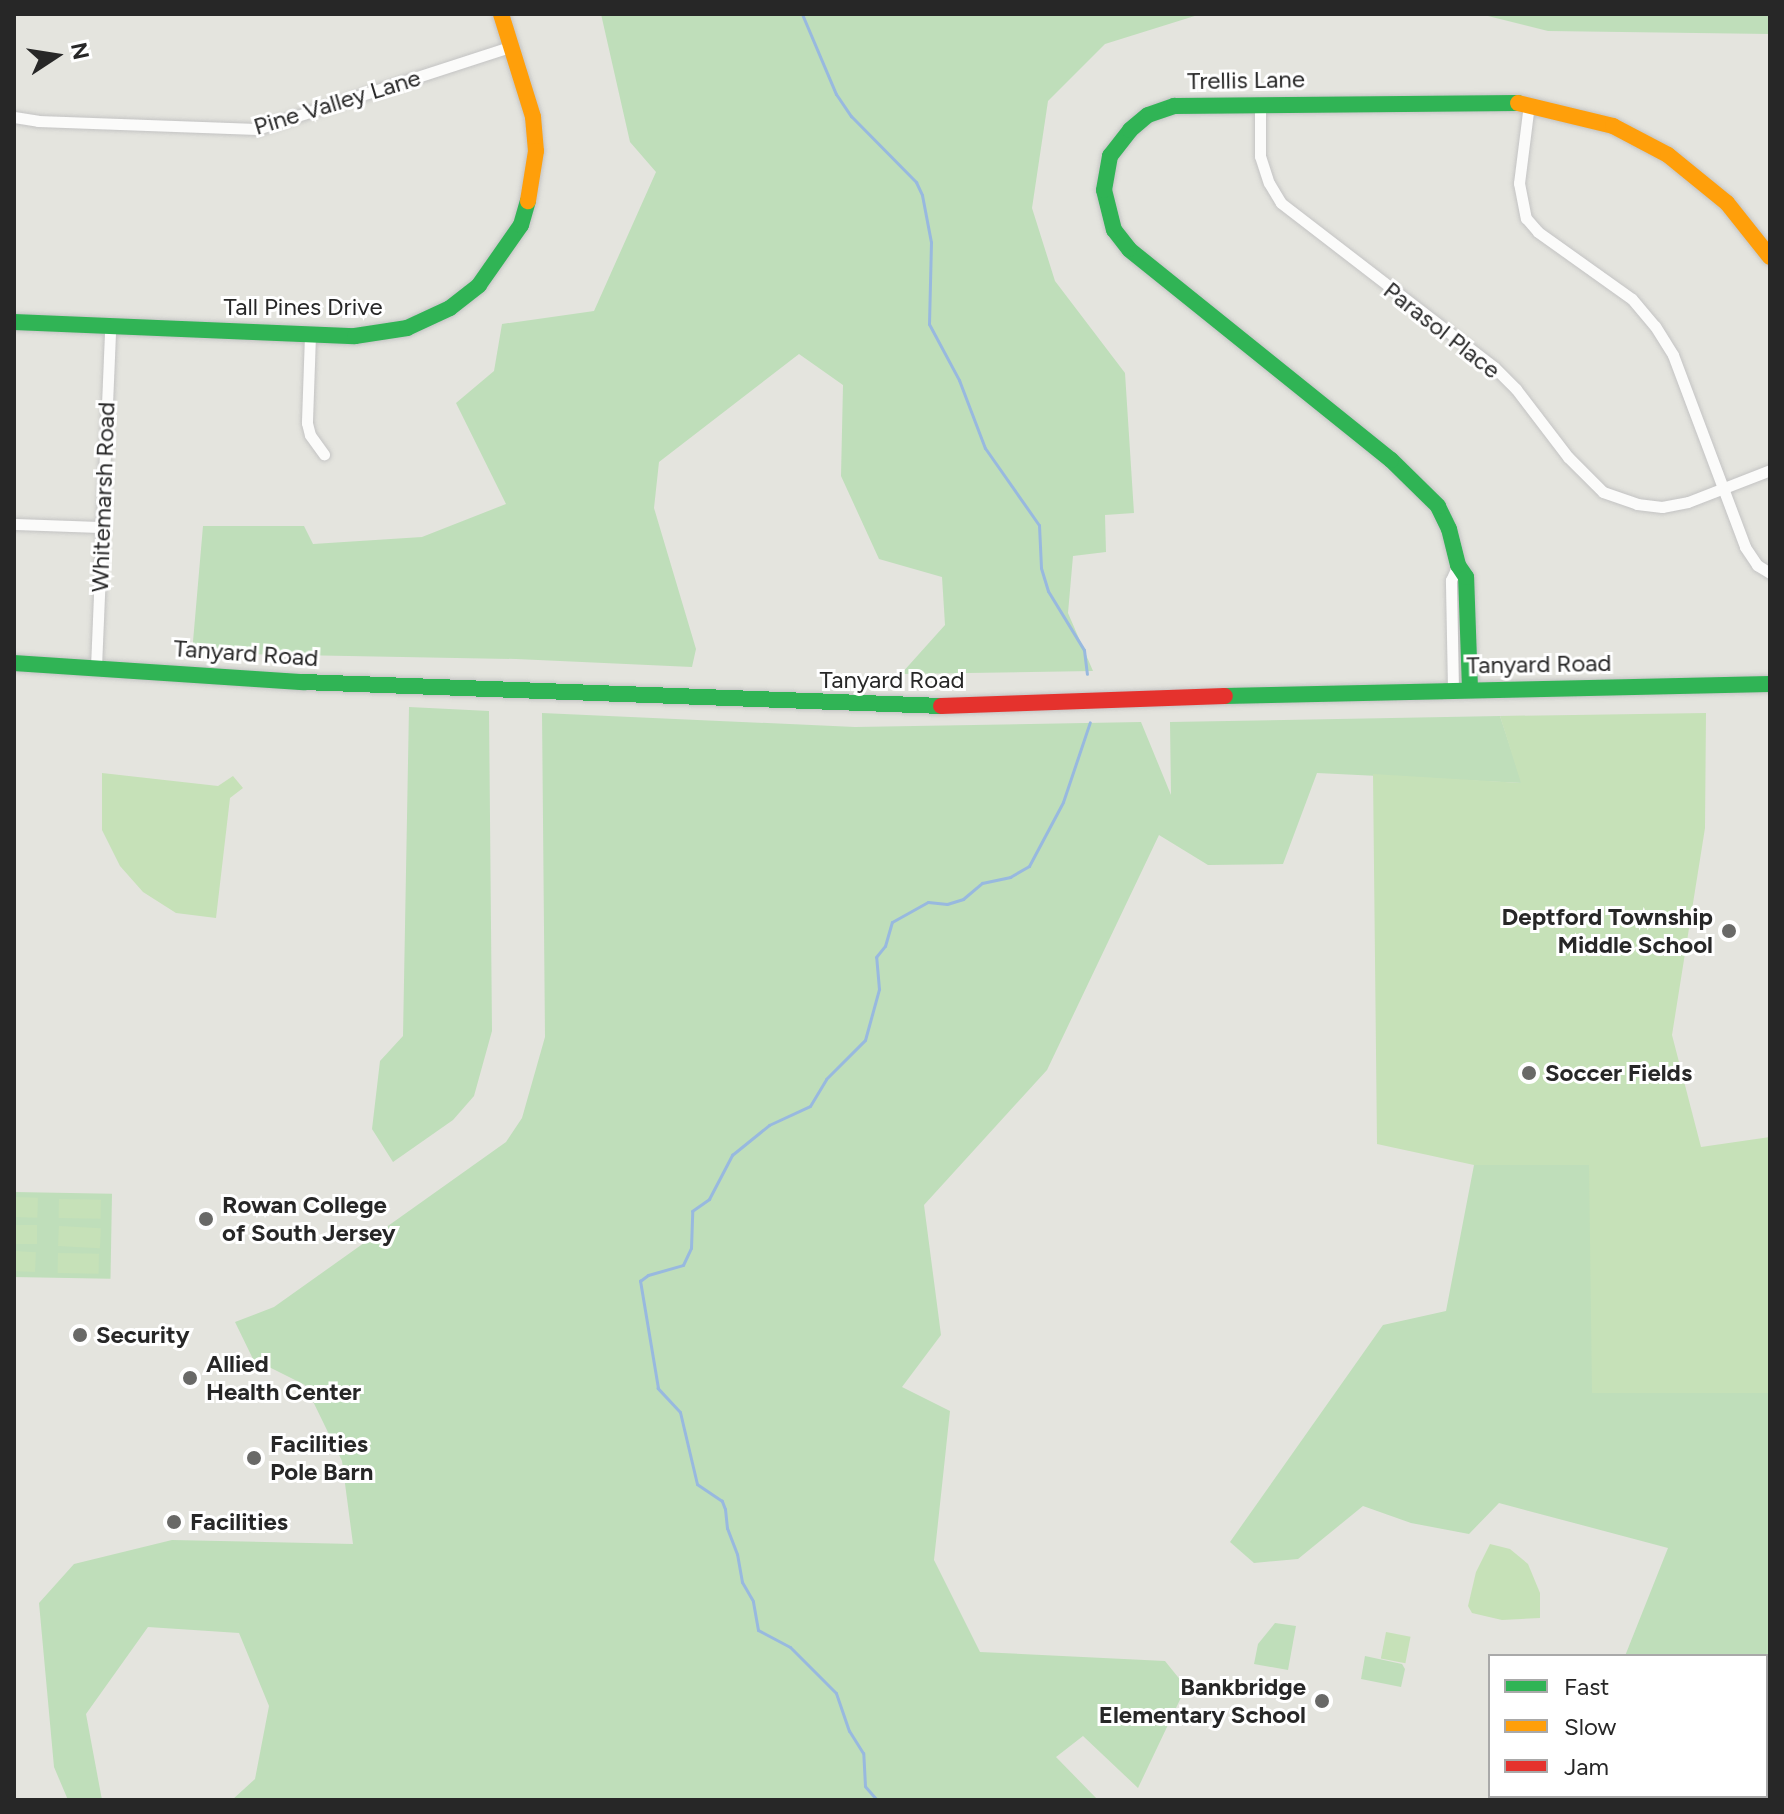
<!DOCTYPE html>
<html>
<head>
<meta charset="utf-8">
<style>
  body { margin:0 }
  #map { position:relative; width:1784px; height:1814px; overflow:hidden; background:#e4e4de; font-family:Figtree,sans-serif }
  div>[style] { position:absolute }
  .green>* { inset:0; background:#bfdeba; transform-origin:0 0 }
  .pitch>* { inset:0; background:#c6e1b8; transform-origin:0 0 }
  .stream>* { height:3px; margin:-1.5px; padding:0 1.5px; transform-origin:1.5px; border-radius:1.5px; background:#98b9df }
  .roads { filter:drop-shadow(0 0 2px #c3c3c3) drop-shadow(0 0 2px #c3c3c3) }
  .street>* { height:11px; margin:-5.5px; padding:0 5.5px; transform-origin:5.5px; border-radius:5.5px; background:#fbfbfa }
  .fast>* { height:16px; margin:-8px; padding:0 8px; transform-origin:8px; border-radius:8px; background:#30b455 }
  .slow>* { height:16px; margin:-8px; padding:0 8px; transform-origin:8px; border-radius:8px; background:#ff9f0a }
  .jam>* { height:16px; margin:-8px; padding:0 8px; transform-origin:8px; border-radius:8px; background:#e5322d }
  .dots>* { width:22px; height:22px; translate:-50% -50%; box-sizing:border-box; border:4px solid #fff; border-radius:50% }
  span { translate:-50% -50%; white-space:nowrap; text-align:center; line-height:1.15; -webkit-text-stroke:6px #fff; paint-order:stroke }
  .street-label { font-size:24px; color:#272727 }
  .poi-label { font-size:24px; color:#272727; font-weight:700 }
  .right { translate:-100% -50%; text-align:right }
  .left { translate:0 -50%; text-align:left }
  .frame { position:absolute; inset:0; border:16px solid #272727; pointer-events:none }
  .legend { position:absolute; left:1488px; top:1654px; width:280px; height:144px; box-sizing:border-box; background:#fff; border:2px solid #a9a9a9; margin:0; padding:10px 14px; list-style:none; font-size:24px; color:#272727 }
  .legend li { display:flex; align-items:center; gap:16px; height:40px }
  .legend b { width:40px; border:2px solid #a9a9a9 }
  .north { position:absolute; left:16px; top:16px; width:80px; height:80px; -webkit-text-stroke:6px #fff; paint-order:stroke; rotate:78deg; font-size:22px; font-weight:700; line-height:32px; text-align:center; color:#272727 }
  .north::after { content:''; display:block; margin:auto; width:28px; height:36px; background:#272727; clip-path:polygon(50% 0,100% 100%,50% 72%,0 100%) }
</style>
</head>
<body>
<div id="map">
  <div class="green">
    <div style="clip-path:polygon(601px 14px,1201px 14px,1105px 44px,1048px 101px,1032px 208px,1055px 281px,1125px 373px,1134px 513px,1105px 515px,1106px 552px,1073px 556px,1068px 613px,1093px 671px,901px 674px,945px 625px,942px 577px,879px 559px,841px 476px,843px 385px,799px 354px,659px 462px,654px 508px,696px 649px,692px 667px,516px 659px,192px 653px,203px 526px,304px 526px,313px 544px,422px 537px,506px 504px,456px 403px,494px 371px,502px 324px,594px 311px,656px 172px,630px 142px)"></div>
    <div style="clip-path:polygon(1480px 14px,1770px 14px,1770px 34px,1548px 31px)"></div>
    <div style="clip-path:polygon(409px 707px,489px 711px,492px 1031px,474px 1096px,453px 1120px,393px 1162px,372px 1129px,380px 1061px,403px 1036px)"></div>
    <div style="clip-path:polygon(542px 713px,855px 727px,1141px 722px,1171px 795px,1170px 722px,1500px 716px,1522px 783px,1317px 773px,1283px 864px,1208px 865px,1159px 835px,1047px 1070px,924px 1205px,941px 1335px,902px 1387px,950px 1411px,934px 1560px,980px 1652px,1165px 1661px,1186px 1687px,1138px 1788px,1083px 1736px,1056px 1757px,1098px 1800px,232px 1800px,255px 1779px,269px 1706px,239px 1633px,148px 1627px,86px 1714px,102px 1800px,68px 1800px,54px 1767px,39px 1603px,74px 1564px,172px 1540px,353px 1544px,342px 1461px,305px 1385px,253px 1359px,235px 1322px,274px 1307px,506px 1142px,522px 1118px,545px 1037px)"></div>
    <div style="clip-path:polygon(1590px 1164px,1593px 1392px,1770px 1393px,1770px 1675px,1766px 1677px,1766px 1656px,1625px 1656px,1668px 1548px,1499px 1503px,1469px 1534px,1411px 1523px,1363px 1506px,1298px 1559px,1254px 1563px,1230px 1542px,1383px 1325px,1446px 1311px,1474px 1165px)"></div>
    <div style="left:14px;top:1192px;width:98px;height:85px;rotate:1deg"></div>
    <div style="clip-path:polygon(1275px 1623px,1296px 1626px,1288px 1670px,1254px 1664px,1258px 1644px)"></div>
    <div style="clip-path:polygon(1365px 1656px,1402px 1664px,1405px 1669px,1401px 1687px,1361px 1679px)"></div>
  </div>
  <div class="pitch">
    <div style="clip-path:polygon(1706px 713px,1705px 828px,1672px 1035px,1701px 1147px,1770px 1137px,1770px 1393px,1592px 1393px,1589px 1165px,1474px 1165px,1377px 1144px,1373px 774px,1521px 783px,1500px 716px)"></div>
    <div style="clip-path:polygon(102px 773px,218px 786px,233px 776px,243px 788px,230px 798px,216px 918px,176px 913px,143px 892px,120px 866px,102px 830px)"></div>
    <div style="left:14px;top:1197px;width:24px;height:20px;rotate:2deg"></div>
    <div style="left:59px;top:1199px;width:42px;height:19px;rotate:1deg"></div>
    <div style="left:14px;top:1225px;width:23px;height:19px"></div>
    <div style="left:59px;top:1226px;width:42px;height:20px;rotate:3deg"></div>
    <div style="left:14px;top:1251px;width:22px;height:20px;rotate:3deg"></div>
    <div style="left:58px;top:1253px;width:41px;height:20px;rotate:1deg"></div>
    <div style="clip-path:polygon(1490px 1544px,1510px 1549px,1528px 1564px,1540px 1593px,1540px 1618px,1502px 1620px,1472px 1613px,1468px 1606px,1476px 1572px)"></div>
    <div style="left:1386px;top:1632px;width:25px;height:27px;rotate:11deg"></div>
  </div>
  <div class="stream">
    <div style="left:802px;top:14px;width:87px;rotate:67deg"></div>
    <div style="left:836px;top:94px;width:27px;rotate:56deg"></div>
    <div style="left:851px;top:116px;width:93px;rotate:45.4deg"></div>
    <div style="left:916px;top:182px;width:14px;rotate:65deg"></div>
    <div style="left:922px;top:195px;width:48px;rotate:79.2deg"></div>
    <div style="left:931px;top:242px;width:82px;rotate:91.4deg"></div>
    <div style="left:929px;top:324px;width:64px;rotate:61.8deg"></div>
    <div style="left:959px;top:380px;width:73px;rotate:69.1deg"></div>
    <div style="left:985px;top:448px;width:94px;rotate:55deg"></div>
    <div style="left:1039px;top:525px;width:43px;rotate:87.3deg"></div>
    <div style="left:1041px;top:568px;width:24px;rotate:73deg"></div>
    <div style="left:1048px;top:591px;width:69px;rotate:58.6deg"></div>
    <div style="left:1084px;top:650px;width:24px;rotate:83deg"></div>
    <div style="left:877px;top:1800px;width:18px;rotate:-131deg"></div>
    <div style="left:865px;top:1786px;width:33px;rotate:-93deg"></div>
    <div style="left:863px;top:1753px;width:26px;rotate:-122deg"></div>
    <div style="left:849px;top:1731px;width:40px;rotate:-108.9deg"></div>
    <div style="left:836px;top:1693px;width:65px;rotate:-135deg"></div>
    <div style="left:790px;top:1647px;width:36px;rotate:-152deg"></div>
    <div style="left:758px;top:1630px;width:29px;rotate:-100deg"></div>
    <div style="left:753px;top:1601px;width:22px;rotate:-120deg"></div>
    <div style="left:742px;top:1582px;width:28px;rotate:-100deg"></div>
    <div style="left:737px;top:1554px;width:28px;rotate:-111deg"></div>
    <div style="left:727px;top:1528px;width:19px;rotate:-96deg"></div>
    <div style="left:725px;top:1509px;width:9px;rotate:-111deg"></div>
    <div style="left:722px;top:1501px;width:30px;rotate:-146deg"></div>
    <div style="left:697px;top:1484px;width:74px;rotate:-103.3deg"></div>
    <div style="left:680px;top:1412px;width:33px;rotate:-133deg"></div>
    <div style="left:658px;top:1388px;width:109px;rotate:-99.5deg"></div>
    <div style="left:640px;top:1281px;width:10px;rotate:-37deg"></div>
    <div style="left:648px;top:1275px;width:36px;rotate:-16deg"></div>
    <div style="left:683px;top:1265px;width:19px;rotate:-65deg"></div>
    <div style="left:691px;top:1248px;width:37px;rotate:-88deg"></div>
    <div style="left:692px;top:1211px;width:21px;rotate:-35deg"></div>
    <div style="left:709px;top:1199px;width:50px;rotate:-62.4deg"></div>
    <div style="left:732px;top:1155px;width:48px;rotate:-39deg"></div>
    <div style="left:769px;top:1125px;width:45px;rotate:-24.9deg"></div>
    <div style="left:810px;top:1106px;width:31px;rotate:-59deg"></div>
    <div style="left:826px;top:1079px;width:55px;rotate:-45deg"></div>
    <div style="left:865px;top:1040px;width:53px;rotate:-74.6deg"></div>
    <div style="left:879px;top:989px;width:32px;rotate:-95deg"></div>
    <div style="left:876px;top:957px;width:14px;rotate:-51deg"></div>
    <div style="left:885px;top:946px;width:25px;rotate:-74deg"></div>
    <div style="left:892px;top:922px;width:41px;rotate:-29.1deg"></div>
    <div style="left:928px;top:902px;width:19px;rotate:6deg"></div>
    <div style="left:947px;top:904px;width:17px;rotate:-17deg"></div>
    <div style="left:963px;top:899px;width:25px;rotate:-40deg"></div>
    <div style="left:982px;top:883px;width:29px;rotate:-12deg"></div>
    <div style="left:1010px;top:877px;width:22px;rotate:-30deg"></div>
    <div style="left:1029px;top:866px;width:72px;rotate:-62deg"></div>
    <div style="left:1063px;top:802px;width:84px;rotate:-71.4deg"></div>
  </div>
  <div class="roads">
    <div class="street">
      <div style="left:1260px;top:104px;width:52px;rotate:90deg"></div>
      <div style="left:1260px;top:156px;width:28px;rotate:72deg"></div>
      <div style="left:1269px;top:183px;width:23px;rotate:59deg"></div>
      <div style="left:1281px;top:203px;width:269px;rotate:37.6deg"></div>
      <div style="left:1494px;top:367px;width:31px;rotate:45deg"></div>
      <div style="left:1516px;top:389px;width:86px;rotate:52.6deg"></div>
      <div style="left:1568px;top:457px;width:49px;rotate:45deg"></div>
      <div style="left:1603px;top:492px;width:36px;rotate:19deg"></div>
      <div style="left:1637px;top:504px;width:25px;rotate:7deg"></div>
      <div style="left:1662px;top:507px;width:26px;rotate:-11deg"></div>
      <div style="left:1688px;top:502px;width:88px;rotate:-21.3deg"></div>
      <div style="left:1529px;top:104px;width:80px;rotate:97.2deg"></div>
      <div style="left:1519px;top:183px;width:36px;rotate:79deg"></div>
      <div style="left:1526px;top:218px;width:18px;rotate:49deg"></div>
      <div style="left:1538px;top:232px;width:115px;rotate:35.5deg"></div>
      <div style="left:1632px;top:299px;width:35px;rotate:50deg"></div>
      <div style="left:1655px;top:326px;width:34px;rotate:58deg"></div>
      <div style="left:1673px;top:355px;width:205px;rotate:69.4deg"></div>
      <div style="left:1745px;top:547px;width:22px;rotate:56deg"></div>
      <div style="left:1757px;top:565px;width:15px;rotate:32deg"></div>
      <div style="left:14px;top:117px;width:24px;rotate:9deg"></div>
      <div style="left:38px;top:121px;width:219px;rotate:2.1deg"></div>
      <div style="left:257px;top:129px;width:268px;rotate:-18deg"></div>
      <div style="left:310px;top:335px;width:88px;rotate:92deg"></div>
      <div style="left:307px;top:423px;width:12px;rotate:76deg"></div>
      <div style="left:310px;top:435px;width:24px;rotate:54deg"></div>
      <div style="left:14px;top:524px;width:87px;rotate:2deg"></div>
      <div style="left:96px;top:667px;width:340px;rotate:-87.6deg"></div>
      <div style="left:1453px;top:689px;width:109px;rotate:-91.1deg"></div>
      <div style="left:1451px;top:580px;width:17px;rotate:-65deg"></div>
    </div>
    <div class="fast">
      <div style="left:14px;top:322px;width:341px;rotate:2.4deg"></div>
      <div style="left:355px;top:336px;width:53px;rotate:-8.7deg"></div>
      <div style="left:407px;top:328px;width:47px;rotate:-24.9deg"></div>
      <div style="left:450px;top:308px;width:37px;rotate:-38deg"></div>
      <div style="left:479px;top:285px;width:73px;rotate:-55deg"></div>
      <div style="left:521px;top:225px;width:25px;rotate:-74deg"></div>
      <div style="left:14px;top:663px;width:290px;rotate:3.8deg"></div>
      <div style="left:303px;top:682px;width:638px;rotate:2.15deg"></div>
      <div style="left:1470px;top:689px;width:112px;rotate:-92deg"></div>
      <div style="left:1466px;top:577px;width:14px;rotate:-124deg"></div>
      <div style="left:1458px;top:565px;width:37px;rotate:-104deg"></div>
      <div style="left:1449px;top:529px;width:25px;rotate:-116deg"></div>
      <div style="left:1438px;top:506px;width:66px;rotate:-135.6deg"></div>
      <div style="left:1391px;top:460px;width:336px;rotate:-141.2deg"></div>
      <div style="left:1129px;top:249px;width:24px;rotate:-128deg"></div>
      <div style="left:1114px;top:230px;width:41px;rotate:-104deg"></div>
      <div style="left:1104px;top:190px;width:35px;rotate:-80deg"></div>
      <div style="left:1110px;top:156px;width:33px;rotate:-52deg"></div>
      <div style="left:1130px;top:130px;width:23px;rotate:-40deg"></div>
      <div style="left:1148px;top:115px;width:28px;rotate:-19deg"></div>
      <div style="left:1174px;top:106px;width:344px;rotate:-0.5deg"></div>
      <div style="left:1225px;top:696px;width:545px;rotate:-1.26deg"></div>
    </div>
    <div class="slow">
      <div style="left:501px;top:14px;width:108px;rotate:72.7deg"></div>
      <div style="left:533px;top:117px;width:34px;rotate:85deg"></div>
      <div style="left:536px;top:151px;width:51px;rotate:99.1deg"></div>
      <div style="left:1518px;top:103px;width:98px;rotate:13.6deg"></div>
      <div style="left:1613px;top:126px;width:62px;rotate:27.8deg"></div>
      <div style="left:1668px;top:155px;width:76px;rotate:39.1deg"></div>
      <div style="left:1727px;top:203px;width:69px;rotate:51.5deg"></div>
    </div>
    <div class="jam">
      <div style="left:941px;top:706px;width:284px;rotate:-2deg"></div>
    </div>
  </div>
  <div class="dots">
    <div style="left:1729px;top:931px;background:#696967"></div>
    <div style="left:1529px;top:1073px;background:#696967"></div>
    <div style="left:206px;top:1219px;background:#696967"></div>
    <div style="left:80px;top:1335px;background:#696967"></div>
    <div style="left:190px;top:1378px;background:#696967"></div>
    <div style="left:254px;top:1458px;background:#696967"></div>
    <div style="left:174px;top:1522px;background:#696967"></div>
    <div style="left:1322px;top:1701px;background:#696967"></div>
  </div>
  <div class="street-label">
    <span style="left:1246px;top:80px;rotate:-1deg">Trellis Lane</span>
    <span style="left:337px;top:102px;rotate:-17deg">Pine Valley Lane</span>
    <span style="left:303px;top:307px">Tall Pines Drive</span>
    <span style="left:1442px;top:330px;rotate:38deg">Parasol Place</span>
    <span style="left:103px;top:497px;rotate:-88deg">Whitemarsh Road</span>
    <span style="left:246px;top:653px;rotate:4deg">Tanyard Road</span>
    <span style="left:1539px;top:664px;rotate:-1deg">Tanyard Road</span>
    <span style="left:892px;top:680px">Tanyard Road</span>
  </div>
  <div class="poi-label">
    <span class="right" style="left:1713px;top:931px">Deptford Township<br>Middle School</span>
    <span class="left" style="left:1545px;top:1073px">Soccer Fields</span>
    <span class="left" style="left:222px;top:1219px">Rowan College<br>of South Jersey</span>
    <span class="left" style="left:96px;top:1335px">Security</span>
    <span class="left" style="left:206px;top:1378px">Allied<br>Health Center</span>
    <span class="left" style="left:270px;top:1458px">Facilities<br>Pole Barn</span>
    <span class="left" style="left:190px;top:1522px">Facilities</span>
    <span class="right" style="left:1306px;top:1701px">Bankbridge<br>Elementary School</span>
  </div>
  <div class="frame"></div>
  <ul class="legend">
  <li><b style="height:10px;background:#30b455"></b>Fast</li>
  <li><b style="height:10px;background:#ff9f0a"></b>Slow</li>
  <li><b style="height:10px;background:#e5322d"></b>Jam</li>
  </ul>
  <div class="north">N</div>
</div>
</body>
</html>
